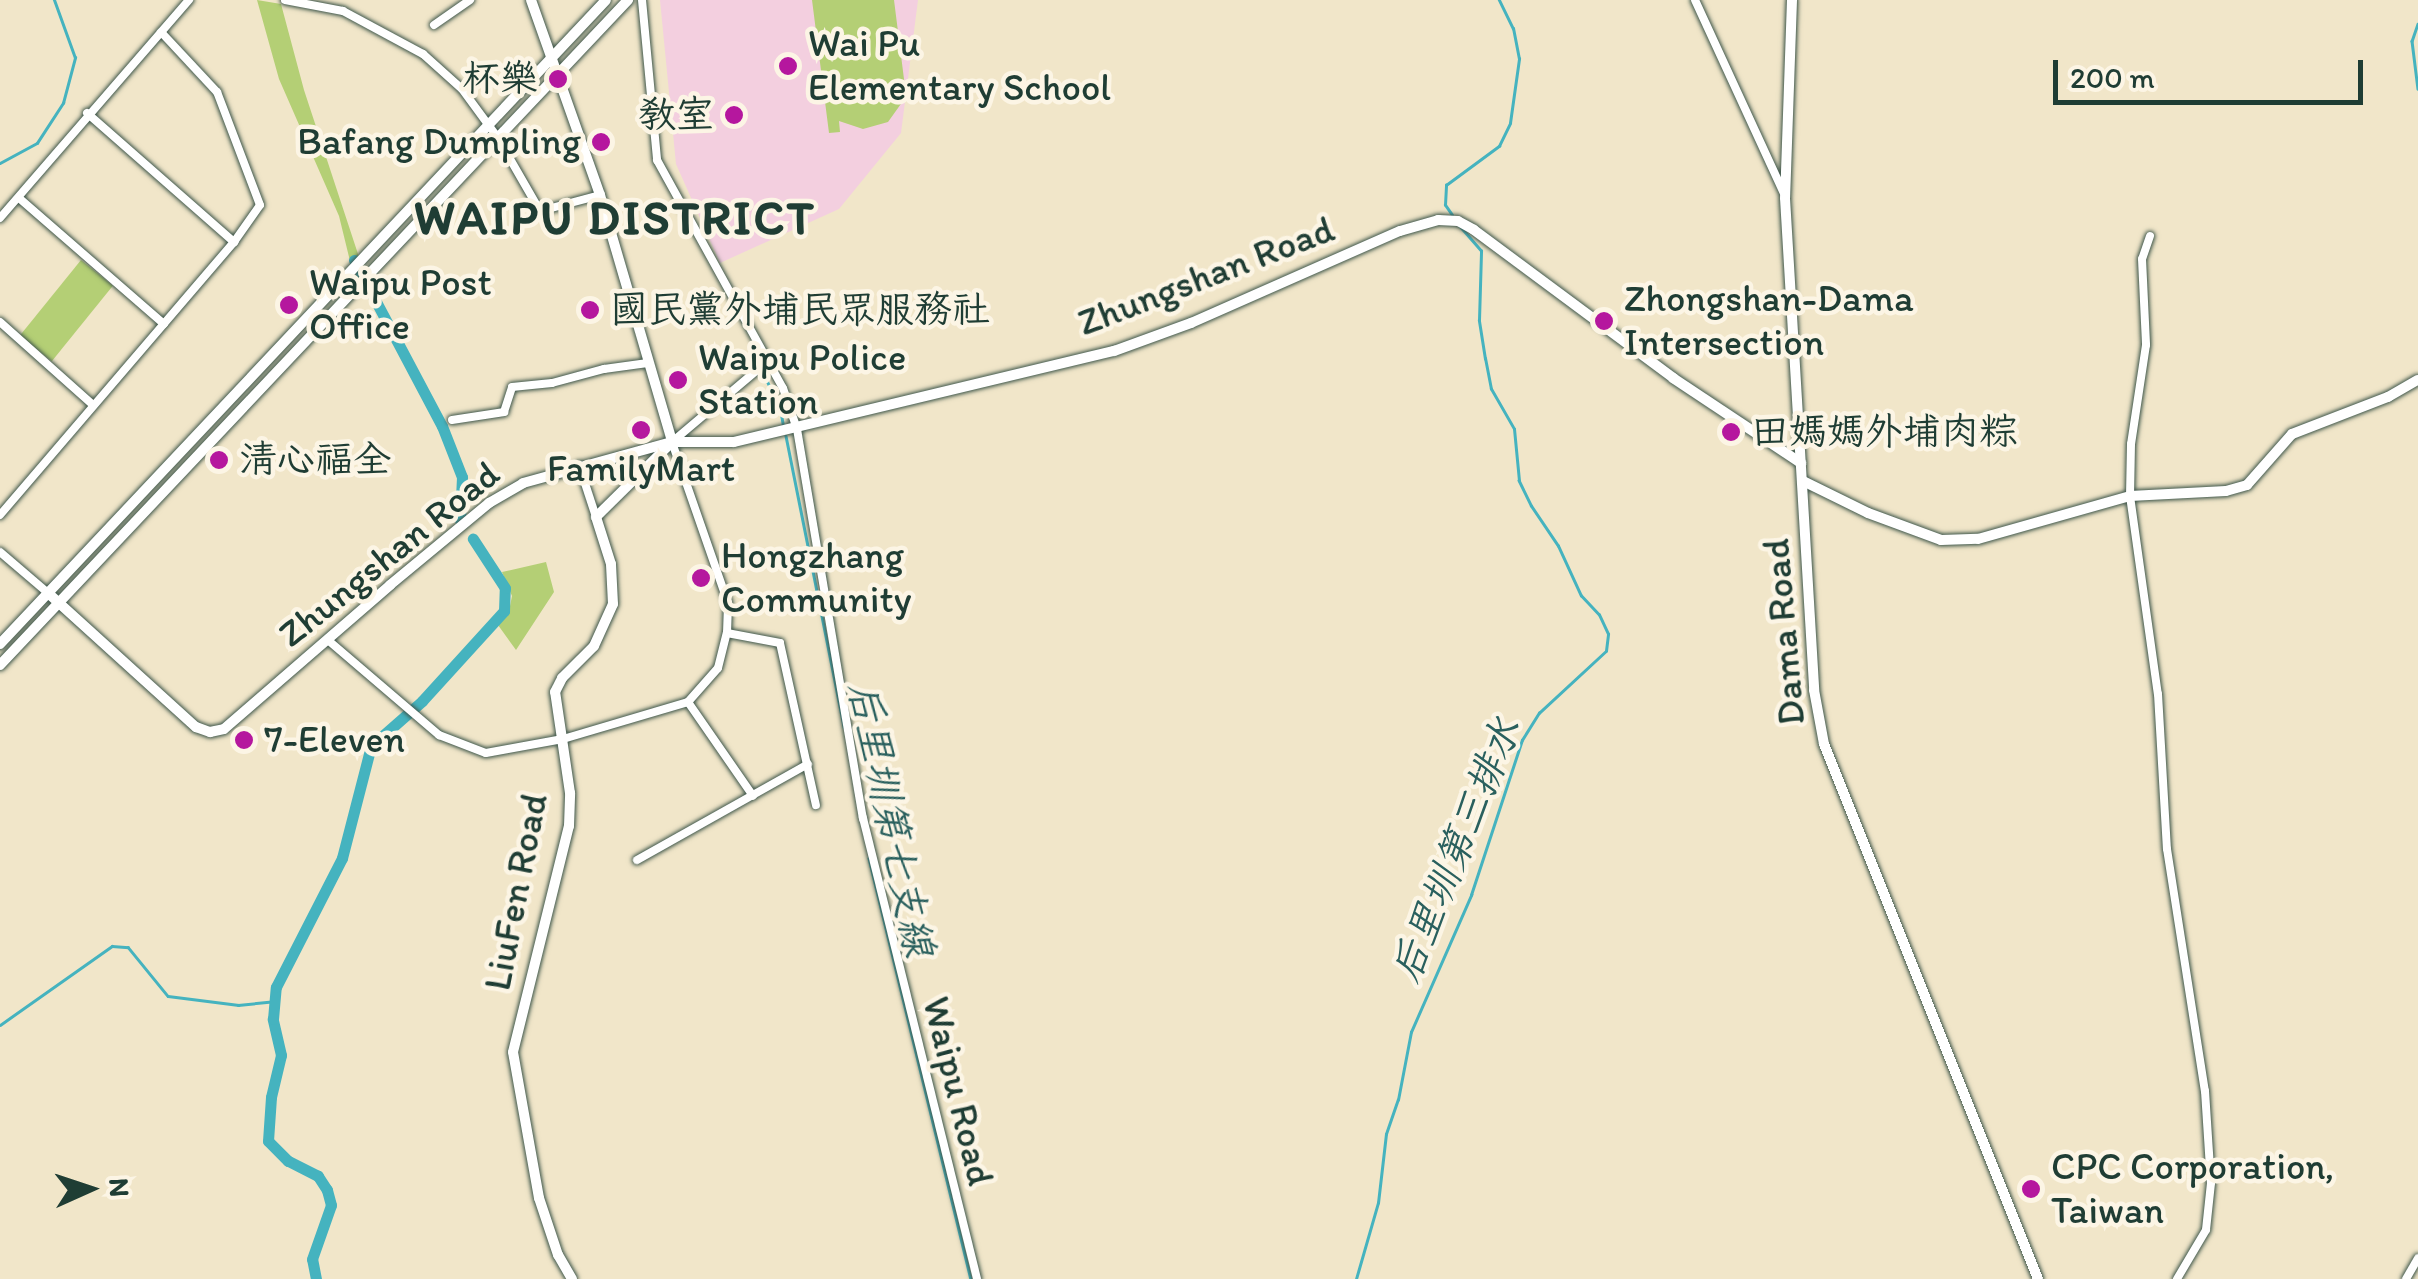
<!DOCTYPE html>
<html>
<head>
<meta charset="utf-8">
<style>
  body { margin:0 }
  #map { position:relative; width:2418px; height:1279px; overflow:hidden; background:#f1e6c9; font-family:Itim,"LXGW WenKai TC",sans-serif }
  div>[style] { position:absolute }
  .built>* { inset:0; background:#f3cfdf }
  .green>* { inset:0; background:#b4cf75; transform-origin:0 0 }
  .stream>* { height:2.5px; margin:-1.25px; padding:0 1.25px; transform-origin:1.25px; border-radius:1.25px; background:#45b3bf }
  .canal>* { height:11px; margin:-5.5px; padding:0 5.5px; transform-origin:5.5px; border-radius:5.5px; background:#45b3bf }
  .roads { filter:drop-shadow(0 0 2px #3e564a) drop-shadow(0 0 2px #3e564a) }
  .minor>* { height:8px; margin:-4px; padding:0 4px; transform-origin:4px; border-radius:4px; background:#fff }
  .tertiary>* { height:10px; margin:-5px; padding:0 5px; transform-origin:5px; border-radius:5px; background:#fff }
  .dots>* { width:28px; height:28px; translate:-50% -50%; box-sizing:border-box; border:5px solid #fcf5e5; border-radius:50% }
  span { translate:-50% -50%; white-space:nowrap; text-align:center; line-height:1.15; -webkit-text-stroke:9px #fcf5e5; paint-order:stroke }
  .poi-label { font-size:38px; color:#1f3d34 }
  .left { translate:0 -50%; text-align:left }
  .right { translate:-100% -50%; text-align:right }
  .street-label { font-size:38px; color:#1f3d34 }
  .water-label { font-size:40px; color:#2a605e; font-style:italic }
  .district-label { font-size:48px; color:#1f3d34; font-weight:700; letter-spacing:2.5px }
  .north { position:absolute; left:40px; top:1139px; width:100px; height:100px; -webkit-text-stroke:8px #fcf5e5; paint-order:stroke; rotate:87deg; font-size:28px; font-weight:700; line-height:40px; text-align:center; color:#1f3d34 }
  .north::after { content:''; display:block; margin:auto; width:35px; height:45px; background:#1f3d34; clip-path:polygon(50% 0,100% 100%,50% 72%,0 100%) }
  .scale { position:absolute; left:2053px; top:60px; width:310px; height:45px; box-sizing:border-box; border:5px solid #1f3d34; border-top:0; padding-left:12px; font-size:30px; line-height:35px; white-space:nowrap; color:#1f3d34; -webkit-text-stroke:8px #fcf5e5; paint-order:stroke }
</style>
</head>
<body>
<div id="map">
  <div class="built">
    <div style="clip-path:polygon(660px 0,918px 0,901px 133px,839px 209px,720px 263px,676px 164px)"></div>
  </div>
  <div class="green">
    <div style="clip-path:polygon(257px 0,281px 4px,304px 90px,359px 257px,350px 261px,339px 216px,279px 79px)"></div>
    <div style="clip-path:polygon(812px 0,894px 0,905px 87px,903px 101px,888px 122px,863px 129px,839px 121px,840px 132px,829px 133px)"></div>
    <div style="left:81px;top:260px;width:41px;height:97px;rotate:39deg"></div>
    <div style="clip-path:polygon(546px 562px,554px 592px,516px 650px,498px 625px,509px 611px,512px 596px,502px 572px)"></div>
  </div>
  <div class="stream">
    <div style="left:2418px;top:24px;width:18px;rotate:109deg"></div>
    <div style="left:2412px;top:41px;width:48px;rotate:82.9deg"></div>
    <div style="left:0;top:163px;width:42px;rotate:-28.4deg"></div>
    <div style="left:37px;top:143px;width:48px;rotate:-57deg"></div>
    <div style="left:63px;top:103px;width:47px;rotate:-75.1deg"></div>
    <div style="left:75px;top:58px;width:62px;rotate:-109.9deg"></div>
    <div style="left:1452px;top:215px;width:12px;rotate:-125deg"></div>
    <div style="left:1445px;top:205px;width:20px;rotate:-87deg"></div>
    <div style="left:1446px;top:185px;width:66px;rotate:-36.3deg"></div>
    <div style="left:1499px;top:146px;width:25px;rotate:-64deg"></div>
    <div style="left:1510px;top:123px;width:65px;rotate:-82deg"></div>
    <div style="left:1519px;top:59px;width:31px;rotate:-101deg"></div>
    <div style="left:1513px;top:29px;width:32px;rotate:-116deg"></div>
    <div style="left:762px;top:371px;width:39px;rotate:63deg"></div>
    <div style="left:780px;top:406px;width:22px;rotate:80deg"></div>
    <div style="left:786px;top:436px;width:297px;rotate:78.7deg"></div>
    <div style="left:869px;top:858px;width:433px;rotate:76.4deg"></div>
    <div style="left:0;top:1025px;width:137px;rotate:-35.2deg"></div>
    <div style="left:112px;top:946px;width:16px;rotate:4deg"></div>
    <div style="left:128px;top:947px;width:63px;rotate:50.8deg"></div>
    <div style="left:168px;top:996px;width:71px;rotate:7.3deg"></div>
    <div style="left:238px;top:1005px;width:36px;rotate:-6deg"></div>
    <div style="left:1356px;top:1279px;width:79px;rotate:-73.9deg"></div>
    <div style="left:1378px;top:1203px;width:69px;rotate:-83.4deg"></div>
    <div style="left:1386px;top:1134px;width:36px;rotate:-71deg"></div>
    <div style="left:1398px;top:1100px;width:69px;rotate:-79.2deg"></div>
    <div style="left:1411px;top:1032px;width:150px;rotate:-66.3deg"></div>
    <div style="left:1471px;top:895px;width:163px;rotate:-71.8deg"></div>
    <div style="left:1522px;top:740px;width:32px;rotate:-58deg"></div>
    <div style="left:1539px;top:713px;width:91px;rotate:-42.8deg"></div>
    <div style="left:1606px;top:651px;width:17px;rotate:-83deg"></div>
    <div style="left:1608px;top:634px;width:21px;rotate:-115deg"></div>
    <div style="left:1599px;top:615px;width:26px;rotate:-133deg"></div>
    <div style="left:1581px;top:596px;width:55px;rotate:-114.7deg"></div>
    <div style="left:1558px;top:546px;width:48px;rotate:-124deg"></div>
    <div style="left:1531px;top:506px;width:28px;rotate:-116deg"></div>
    <div style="left:1519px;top:481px;width:52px;rotate:-95.5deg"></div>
    <div style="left:1514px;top:429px;width:46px;rotate:-119.9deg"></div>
    <div style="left:1491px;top:389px;width:31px;rotate:-101deg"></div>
    <div style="left:1485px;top:359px;width:39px;rotate:-99deg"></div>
    <div style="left:1479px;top:320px;width:69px;rotate:-88.3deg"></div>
    <div style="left:1481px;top:251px;width:33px;rotate:-131deg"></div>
  </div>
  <div class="canal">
    <div style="left:354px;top:260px;width:188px;rotate:62.1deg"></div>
    <div style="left:442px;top:426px;width:55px;rotate:68.6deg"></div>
    <div style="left:462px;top:477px;width:43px;rotate:92.7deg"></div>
    <div style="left:316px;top:1279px;width:20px;rotate:-101deg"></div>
    <div style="left:312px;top:1259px;width:57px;rotate:-70.6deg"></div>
    <div style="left:331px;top:1205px;width:16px;rotate:-105deg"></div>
    <div style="left:327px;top:1190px;width:17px;rotate:-123deg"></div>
    <div style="left:318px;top:1176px;width:34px;rotate:-153deg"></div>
    <div style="left:288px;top:1161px;width:28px;rotate:-135deg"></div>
    <div style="left:268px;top:1141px;width:44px;rotate:-86.1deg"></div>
    <div style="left:271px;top:1097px;width:43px;rotate:-76.6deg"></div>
    <div style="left:281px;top:1055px;width:37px;rotate:-103deg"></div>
    <div style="left:273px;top:1019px;width:32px;rotate:-85deg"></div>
    <div style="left:276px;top:987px;width:145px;rotate:-62.9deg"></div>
    <div style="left:342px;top:858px;width:116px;rotate:-75.5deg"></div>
    <div style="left:371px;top:746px;width:68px;rotate:-41.4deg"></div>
    <div style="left:422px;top:701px;width:122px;rotate:-47.7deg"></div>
    <div style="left:504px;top:611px;width:23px;rotate:-88deg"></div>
    <div style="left:505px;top:588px;width:59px;rotate:-123.1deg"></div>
  </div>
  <div class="roads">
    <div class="minor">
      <div style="left:285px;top:0;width:59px;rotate:10.7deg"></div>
      <div style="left:343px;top:11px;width:91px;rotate:28.3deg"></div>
      <div style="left:423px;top:54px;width:52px;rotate:41.9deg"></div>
      <div style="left:462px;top:89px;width:61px;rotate:53.7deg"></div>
      <div style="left:498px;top:138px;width:84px;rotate:60.1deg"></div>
      <div style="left:540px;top:211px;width:62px;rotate:-14.9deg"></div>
      <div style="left:642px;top:0;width:161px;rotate:84.6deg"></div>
      <div style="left:657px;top:160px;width:260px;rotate:61.1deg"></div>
      <div style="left:783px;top:388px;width:43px;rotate:71.1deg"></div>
      <div style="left:797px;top:429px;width:395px;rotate:80.4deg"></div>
      <div style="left:863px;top:818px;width:475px;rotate:76.1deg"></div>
      <div style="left:1695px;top:0;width:216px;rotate:65.3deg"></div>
      <div style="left:434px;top:25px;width:44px;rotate:-34.8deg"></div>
      <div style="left:87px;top:113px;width:196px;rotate:41.3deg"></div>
      <div style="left:19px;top:198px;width:192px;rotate:41deg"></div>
      <div style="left:0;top:218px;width:289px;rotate:-49.1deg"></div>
      <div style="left:2150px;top:236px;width:24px;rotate:109deg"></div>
      <div style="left:2142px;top:259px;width:86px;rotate:87.3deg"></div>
      <div style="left:2146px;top:345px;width:100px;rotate:98.6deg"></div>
      <div style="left:2131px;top:444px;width:52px;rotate:91.1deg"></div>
      <div style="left:2130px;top:496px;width:200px;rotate:82deg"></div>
      <div style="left:2158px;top:694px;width:155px;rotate:86.7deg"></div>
      <div style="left:2167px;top:849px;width:245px;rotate:81.1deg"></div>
      <div style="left:2205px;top:1091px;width:92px;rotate:86.3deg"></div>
      <div style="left:2211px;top:1183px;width:47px;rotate:96.1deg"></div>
      <div style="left:2206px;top:1230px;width:57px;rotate:120.6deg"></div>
      <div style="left:0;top:322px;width:125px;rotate:41.7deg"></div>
      <div style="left:452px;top:420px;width:53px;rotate:-8.7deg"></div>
      <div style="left:504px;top:412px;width:26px;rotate:-72deg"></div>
      <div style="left:512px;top:387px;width:40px;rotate:-5.7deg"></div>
      <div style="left:552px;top:383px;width:54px;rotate:-15.1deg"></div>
      <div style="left:604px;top:369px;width:44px;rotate:-7.8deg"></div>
      <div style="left:579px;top:465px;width:55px;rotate:71.9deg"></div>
      <div style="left:0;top:515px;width:360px;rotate:-49.4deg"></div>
      <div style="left:234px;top:242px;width:45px;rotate:-54.9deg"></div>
      <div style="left:260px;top:205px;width:121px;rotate:-110.8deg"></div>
      <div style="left:217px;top:92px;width:82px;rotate:-133deg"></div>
      <div style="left:0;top:552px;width:63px;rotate:40.5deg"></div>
      <div style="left:727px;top:633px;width:54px;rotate:10.7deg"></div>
      <div style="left:780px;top:643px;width:166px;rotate:77.5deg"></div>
      <div style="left:329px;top:641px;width:145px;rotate:40.5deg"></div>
      <div style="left:439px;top:735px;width:50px;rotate:21deg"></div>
      <div style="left:486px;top:753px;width:78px;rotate:-10.3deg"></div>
      <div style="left:563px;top:739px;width:130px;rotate:-16.5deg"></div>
      <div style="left:688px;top:702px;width:45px;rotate:-48.6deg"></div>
      <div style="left:718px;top:668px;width:36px;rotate:-76deg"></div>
      <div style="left:727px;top:633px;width:30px;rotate:-88deg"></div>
      <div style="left:728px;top:603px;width:170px;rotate:-109.2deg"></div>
      <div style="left:672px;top:442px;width:126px;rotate:-40.2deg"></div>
      <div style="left:688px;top:702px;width:114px;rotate:55.3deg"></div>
      <div style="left:637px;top:860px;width:196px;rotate:-29.3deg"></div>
      <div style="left:2406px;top:1279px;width:24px;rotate:-60deg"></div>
    </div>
    <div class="tertiary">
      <div style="left:531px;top:0;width:207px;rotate:70.5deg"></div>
      <div style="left:600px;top:195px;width:257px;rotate:73.7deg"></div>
      <div style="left:1792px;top:0;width:198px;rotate:92deg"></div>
      <div style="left:1785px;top:198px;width:493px;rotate:86.6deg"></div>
      <div style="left:1814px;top:690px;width:55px;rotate:79.5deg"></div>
      <div style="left:1824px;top:744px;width:576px;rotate:68.2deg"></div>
      <div style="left:1803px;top:481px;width:72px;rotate:26.2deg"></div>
      <div style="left:1868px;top:513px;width:78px;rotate:20.3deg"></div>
      <div style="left:1941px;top:540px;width:37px;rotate:-2deg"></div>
      <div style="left:1978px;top:539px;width:158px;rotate:-15.8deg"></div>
      <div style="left:2130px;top:496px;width:96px;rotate:-3deg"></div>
      <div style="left:2226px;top:491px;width:22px;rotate:-16deg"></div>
      <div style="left:2247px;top:485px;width:68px;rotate:-48.6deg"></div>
      <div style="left:2292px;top:434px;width:103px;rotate:-21.1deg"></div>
      <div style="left:2388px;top:397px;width:34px;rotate:-30deg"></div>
      <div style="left:48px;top:593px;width:200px;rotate:42.2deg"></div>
      <div style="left:196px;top:727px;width:15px;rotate:20deg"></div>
      <div style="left:210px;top:732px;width:14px;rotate:-12deg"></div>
      <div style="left:224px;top:729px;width:220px;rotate:-40.9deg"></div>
      <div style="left:390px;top:585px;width:129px;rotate:-39.6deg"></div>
      <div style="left:489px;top:503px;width:39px;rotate:-30deg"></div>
      <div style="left:523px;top:483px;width:155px;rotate:-15.4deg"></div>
      <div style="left:672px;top:442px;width:62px"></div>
      <div style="left:734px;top:442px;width:391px;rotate:-13.5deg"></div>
      <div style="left:1114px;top:351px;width:82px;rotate:-20deg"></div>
      <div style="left:1191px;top:323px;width:228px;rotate:-23.8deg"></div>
      <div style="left:1400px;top:231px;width:40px;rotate:-16deg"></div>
      <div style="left:1438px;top:220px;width:20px;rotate:3deg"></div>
      <div style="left:1458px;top:221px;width:18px;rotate:29deg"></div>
      <div style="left:1474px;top:230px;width:248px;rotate:36.6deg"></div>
      <div style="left:1673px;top:378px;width:154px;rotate:33.6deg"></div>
      <div style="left:0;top:644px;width:884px;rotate:-46.74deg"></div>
      <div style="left:0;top:665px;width:915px;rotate:-46.64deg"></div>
      <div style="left:572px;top:1279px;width:28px;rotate:-120deg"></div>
      <div style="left:558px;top:1255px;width:60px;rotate:-108.4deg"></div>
      <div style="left:539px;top:1198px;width:148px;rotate:-100.1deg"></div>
      <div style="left:513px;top:1052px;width:233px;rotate:-76.1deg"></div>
      <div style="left:569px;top:826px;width:33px;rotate:-88deg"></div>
      <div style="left:570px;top:793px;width:102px;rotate:-98.4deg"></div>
      <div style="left:555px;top:692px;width:16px;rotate:-63deg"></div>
      <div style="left:562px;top:678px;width:45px;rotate:-45deg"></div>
      <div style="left:594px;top:646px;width:46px;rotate:-65.7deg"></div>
      <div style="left:613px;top:604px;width:40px;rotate:-92.9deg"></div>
      <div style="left:611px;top:564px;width:49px;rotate:-107.7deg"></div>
      <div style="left:596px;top:517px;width:105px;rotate:-44.6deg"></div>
    </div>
  </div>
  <div class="dots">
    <div style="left:788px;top:66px;background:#b5179e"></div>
    <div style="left:558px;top:79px;background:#b5179e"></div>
    <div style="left:734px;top:115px;background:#b5179e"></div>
    <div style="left:601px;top:142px;background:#b5179e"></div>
    <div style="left:289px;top:305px;background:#b5179e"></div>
    <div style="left:590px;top:310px;background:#b5179e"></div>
    <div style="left:1604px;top:321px;background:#b5179e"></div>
    <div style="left:678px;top:380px;background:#b5179e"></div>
    <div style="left:641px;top:430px;background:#b5179e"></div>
    <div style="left:1731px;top:432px;background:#b5179e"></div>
    <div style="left:219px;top:460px;background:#b5179e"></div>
    <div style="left:701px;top:578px;background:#b5179e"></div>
    <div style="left:244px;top:740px;background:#b5179e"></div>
    <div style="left:2031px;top:1189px;background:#b5179e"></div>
  </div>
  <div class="poi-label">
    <span class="left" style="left:808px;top:66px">Wai Pu<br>Elementary School</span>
    <span class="right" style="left:538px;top:79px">杯樂</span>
    <span class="right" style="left:714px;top:115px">教室</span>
    <span class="right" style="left:581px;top:142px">Bafang Dumpling</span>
    <span class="left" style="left:309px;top:305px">Waipu Post<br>Office</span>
    <span class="left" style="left:1624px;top:321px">Zhongshan-Dama<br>Intersection</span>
    <span class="left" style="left:610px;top:310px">國民黨外埔民眾服務社</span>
    <span class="left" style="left:698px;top:380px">Waipu Police<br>Station</span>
    <span class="left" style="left:1751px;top:432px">田媽媽外埔肉粽</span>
    <span class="left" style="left:239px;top:460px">清心福全</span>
    <span style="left:641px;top:469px">FamilyMart</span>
    <span class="left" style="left:721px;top:578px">Hongzhang<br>Community</span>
    <span class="left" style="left:264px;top:740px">7-Eleven</span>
    <span class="left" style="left:2051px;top:1189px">CPC Corporation,<br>Taiwan</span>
  </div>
  <div class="street-label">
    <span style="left:1206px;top:276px;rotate:-21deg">Zhungshan Road</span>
    <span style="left:389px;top:554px;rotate:-39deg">Zhungshan Road</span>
    <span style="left:1784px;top:632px;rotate:-95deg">Dama Road</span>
    <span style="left:516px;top:892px;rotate:-79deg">LiuFen Road</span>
    <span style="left:958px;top:1091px;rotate:76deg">Waipu Road</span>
  </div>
  <div class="water-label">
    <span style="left:892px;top:819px;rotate:78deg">后里圳第七支線</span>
    <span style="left:1455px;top:850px;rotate:-68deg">后里圳第三排水</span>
  </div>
  <div class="district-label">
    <span style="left:615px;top:218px">WAIPU DISTRICT</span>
  </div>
  <div class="north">N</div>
  <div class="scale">200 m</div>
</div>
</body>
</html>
